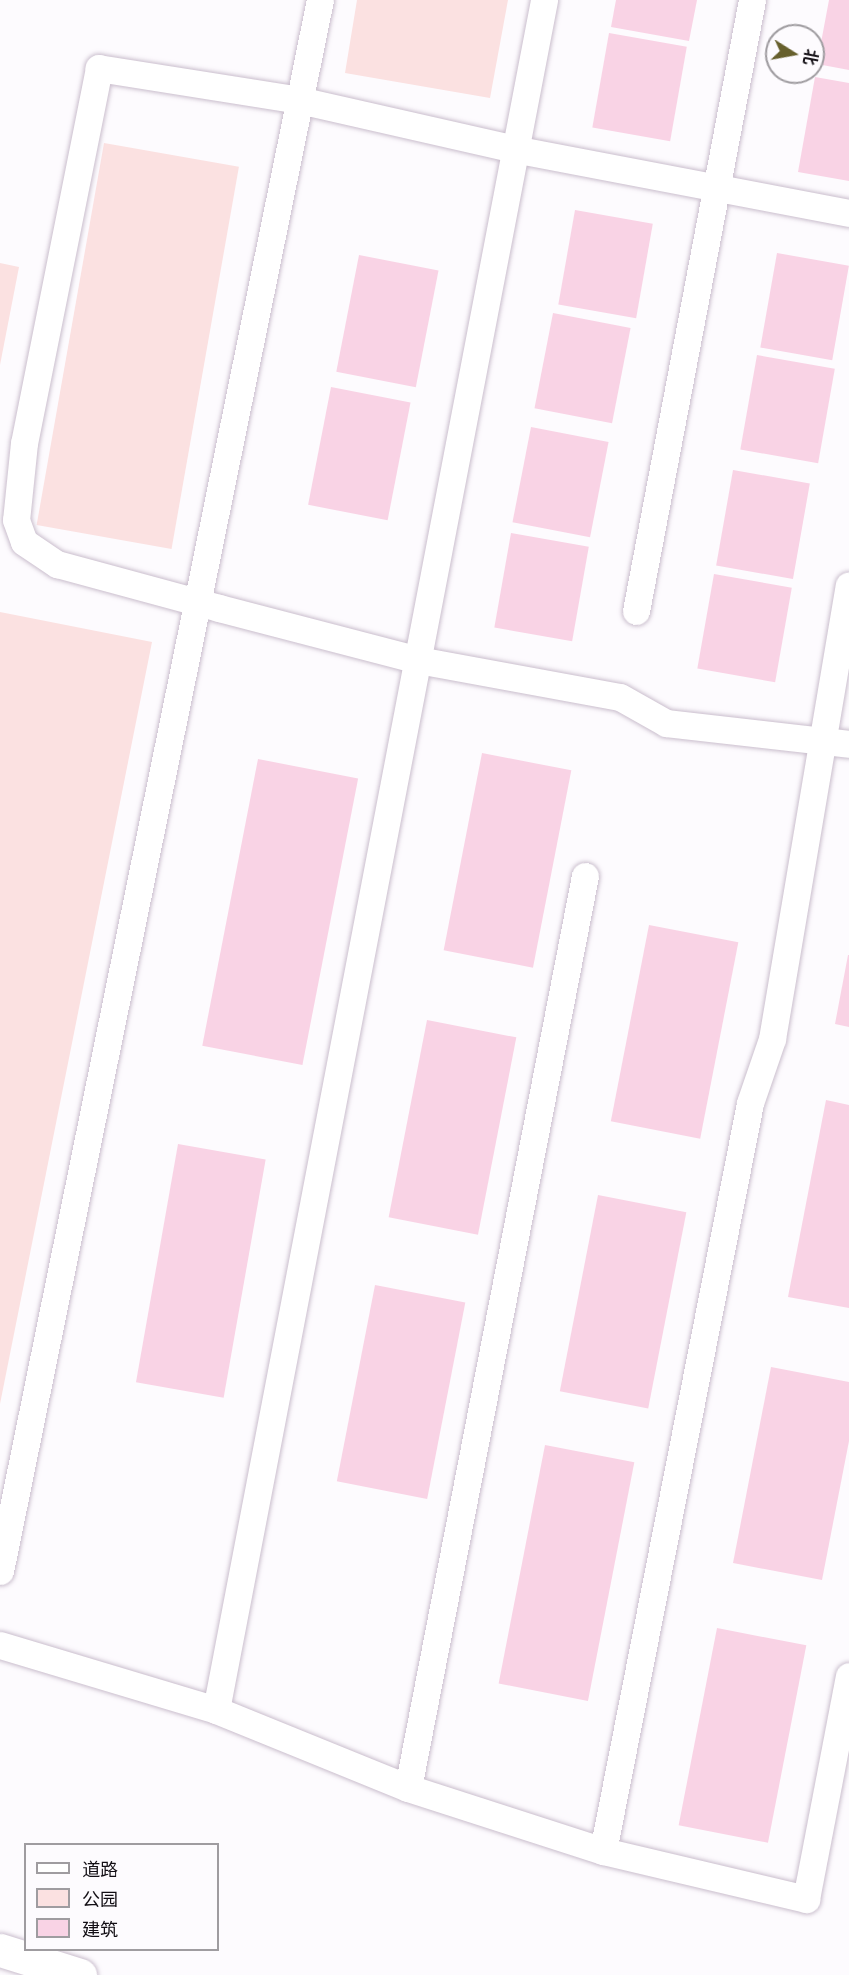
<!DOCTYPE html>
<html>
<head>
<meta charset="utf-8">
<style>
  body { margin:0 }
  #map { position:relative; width:849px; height:1975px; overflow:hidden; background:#fdfbfe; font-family:"IBM Plex Sans","Noto Sans SC",sans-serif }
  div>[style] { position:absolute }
  .green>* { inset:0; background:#fbe1e1; transform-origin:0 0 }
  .building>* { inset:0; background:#f9d3e5; transform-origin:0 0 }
  .roads { filter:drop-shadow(0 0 2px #cabecd) drop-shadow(0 0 2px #cabecd) }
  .minor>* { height:27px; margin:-13.5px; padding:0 13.5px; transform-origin:13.5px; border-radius:13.5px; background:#fff }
  .tertiary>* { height:33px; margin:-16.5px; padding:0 16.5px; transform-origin:16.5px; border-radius:16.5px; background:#fff }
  span { translate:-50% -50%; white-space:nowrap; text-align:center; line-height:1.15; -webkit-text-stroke:5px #fdfbfe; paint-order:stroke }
  .legend { position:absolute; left:24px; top:1843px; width:195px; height:108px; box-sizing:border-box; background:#fdfbfe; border:2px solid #9f9ca0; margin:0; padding:8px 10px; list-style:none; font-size:18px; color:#120e14 }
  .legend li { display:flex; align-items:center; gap:12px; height:30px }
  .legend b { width:30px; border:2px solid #9f9ca0 }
  .north { position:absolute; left:765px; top:24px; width:60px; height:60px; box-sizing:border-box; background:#fdfbfe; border:2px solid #9f9ca0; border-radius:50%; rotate:101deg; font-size:16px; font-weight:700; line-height:24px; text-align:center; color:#120e14 }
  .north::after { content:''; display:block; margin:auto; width:21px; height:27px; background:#67602d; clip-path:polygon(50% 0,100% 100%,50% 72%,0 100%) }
</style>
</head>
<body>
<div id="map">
  <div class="green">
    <div style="clip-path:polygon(357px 0,508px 0,490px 98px,345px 73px)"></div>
    <div style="left:104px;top:143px;width:137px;height:388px;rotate:10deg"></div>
    <div style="clip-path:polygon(0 263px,19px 267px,0 365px)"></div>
    <div style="clip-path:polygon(0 612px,152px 642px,0 1404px)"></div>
  </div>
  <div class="building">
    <div style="clip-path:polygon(616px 0,697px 0,689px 41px,611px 27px)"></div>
    <div style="clip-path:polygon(829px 0,849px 0,849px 70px,817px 64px)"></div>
    <div style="left:609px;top:33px;width:79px;height:96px;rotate:10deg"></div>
    <div style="clip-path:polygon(815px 77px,849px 83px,849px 181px,798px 172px)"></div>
    <div style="left:575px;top:210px;width:79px;height:96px;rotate:10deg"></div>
    <div style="left:777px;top:253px;width:73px;height:96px;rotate:10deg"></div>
    <div style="left:359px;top:255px;width:81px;height:119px;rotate:11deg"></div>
    <div style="left:553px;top:313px;width:79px;height:97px;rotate:11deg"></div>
    <div style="left:757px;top:355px;width:79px;height:96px;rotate:10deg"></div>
    <div style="left:331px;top:387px;width:81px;height:120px;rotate:11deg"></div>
    <div style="left:531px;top:427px;width:79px;height:97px;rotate:11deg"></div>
    <div style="left:733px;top:470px;width:78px;height:97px;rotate:10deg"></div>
    <div style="left:511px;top:533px;width:79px;height:96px;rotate:10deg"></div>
    <div style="left:714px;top:574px;width:79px;height:96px;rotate:10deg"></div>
    <div style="left:482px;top:753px;width:91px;height:201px;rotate:11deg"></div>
    <div style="left:258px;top:759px;width:102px;height:292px;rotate:11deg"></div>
    <div style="left:649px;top:925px;width:91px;height:200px;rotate:11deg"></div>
    <div style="clip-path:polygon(848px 955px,849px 955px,849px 1027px,835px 1024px)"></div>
    <div style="left:427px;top:1020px;width:91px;height:201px;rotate:11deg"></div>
    <div style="clip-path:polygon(826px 1100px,849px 1105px,849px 1308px,788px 1297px)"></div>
    <div style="left:178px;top:1144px;width:89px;height:242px;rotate:10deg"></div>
    <div style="left:598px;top:1195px;width:90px;height:200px;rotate:11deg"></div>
    <div style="left:375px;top:1285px;width:92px;height:200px;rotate:11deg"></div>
    <div style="clip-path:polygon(771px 1367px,849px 1382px,849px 1441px,822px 1580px,733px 1563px)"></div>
    <div style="left:545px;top:1445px;width:91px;height:243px;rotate:11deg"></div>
    <div style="left:717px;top:1628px;width:91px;height:201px;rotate:11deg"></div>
  </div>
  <div class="roads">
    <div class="minor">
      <div style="left:849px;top:213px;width:340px;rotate:-169.2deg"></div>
      <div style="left:515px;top:149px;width:221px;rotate:-167.2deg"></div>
      <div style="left:300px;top:100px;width:204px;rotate:-171deg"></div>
      <div style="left:99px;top:68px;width:382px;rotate:101.3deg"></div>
      <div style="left:24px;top:443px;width:77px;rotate:95.9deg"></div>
      <div style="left:16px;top:520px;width:23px;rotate:70deg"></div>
      <div style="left:24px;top:542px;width:40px;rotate:34deg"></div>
      <div style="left:57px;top:564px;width:168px;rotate:15.2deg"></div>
      <div style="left:219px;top:608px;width:206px;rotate:14.6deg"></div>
      <div style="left:418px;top:660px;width:205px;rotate:10.4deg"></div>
      <div style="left:620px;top:697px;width:53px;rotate:29.5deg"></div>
      <div style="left:666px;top:723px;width:184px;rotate:6.5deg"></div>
      <div style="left:636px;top:611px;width:622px;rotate:-79.25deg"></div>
      <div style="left:0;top:1571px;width:1603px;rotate:-78.49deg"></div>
      <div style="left:0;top:1645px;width:226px;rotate:16.7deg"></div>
      <div style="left:216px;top:1710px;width:207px;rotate:22.1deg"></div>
      <div style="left:408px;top:1788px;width:205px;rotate:17.9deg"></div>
      <div style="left:603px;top:1851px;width:209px;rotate:13.3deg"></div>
      <div style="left:806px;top:1899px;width:227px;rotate:-79.1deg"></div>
      <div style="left:216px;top:1710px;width:1741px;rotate:-79.14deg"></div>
      <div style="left:408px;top:1788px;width:929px;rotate:-79.02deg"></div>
      <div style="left:603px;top:1851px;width:762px;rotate:-78.88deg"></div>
      <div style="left:750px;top:1103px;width:68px;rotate:-71deg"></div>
      <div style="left:772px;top:1039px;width:460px;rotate:-80.4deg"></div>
    </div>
    <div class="tertiary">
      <div style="left:0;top:1950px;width:84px;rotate:17.4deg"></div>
    </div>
  </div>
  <ul class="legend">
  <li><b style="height:8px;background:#fff"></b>道路</li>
  <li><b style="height:16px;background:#fbe1e1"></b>公园</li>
  <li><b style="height:16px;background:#f9d3e5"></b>建筑</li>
  </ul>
  <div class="north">北</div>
</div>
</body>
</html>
